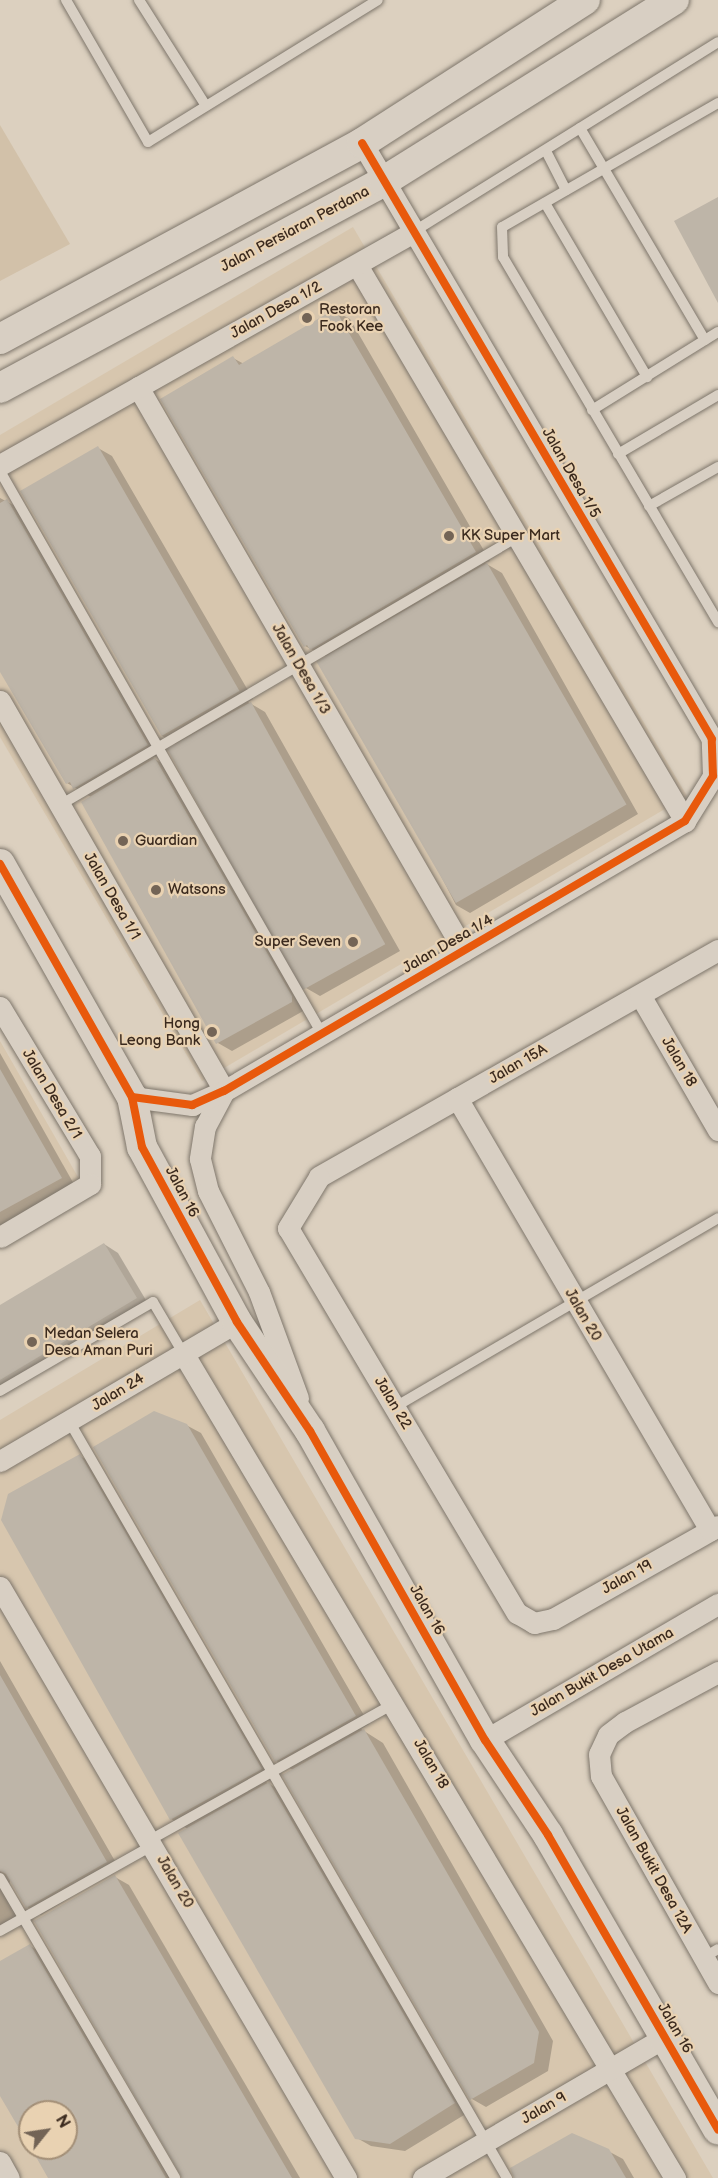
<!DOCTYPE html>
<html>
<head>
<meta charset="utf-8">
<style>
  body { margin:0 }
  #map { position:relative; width:718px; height:2178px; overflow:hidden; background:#dcd0bf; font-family:"Balsamiq Sans",sans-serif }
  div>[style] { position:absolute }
  .built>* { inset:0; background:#d7c6ae }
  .green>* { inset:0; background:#d2c1a9 }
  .shadow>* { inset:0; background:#0003 }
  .building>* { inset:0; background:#beb5a8; transform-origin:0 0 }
  .roads { filter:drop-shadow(0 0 2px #7e766b) drop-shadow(0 0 2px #7e766b) }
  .lane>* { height:10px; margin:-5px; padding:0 5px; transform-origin:5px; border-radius:5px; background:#d8cfc3 }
  .street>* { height:21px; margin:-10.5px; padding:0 10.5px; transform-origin:10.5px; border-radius:10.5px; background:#d8cfc3 }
  .secondary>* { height:30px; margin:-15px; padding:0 15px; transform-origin:15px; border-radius:15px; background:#d8cfc3 }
  .cycleway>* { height:8px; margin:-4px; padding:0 4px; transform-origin:4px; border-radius:4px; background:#e8590c }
  .dots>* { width:16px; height:16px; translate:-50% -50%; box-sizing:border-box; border:3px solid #e9d2b2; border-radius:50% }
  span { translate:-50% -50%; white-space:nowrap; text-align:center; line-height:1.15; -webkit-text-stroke:4.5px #e9d2b2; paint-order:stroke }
  .street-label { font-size:15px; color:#3b2a1e }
  .poi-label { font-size:15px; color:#3b2a1e }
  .left { translate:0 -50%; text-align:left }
  .right { translate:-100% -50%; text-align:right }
  .north { position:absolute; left:18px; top:2100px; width:60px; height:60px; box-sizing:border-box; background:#e9d2b2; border:2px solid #a38f77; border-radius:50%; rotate:60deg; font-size:16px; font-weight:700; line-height:24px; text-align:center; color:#3b2a1e }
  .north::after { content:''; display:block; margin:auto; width:21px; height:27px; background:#736456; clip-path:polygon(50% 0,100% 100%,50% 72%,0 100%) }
</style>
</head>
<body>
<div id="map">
  <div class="built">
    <div style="clip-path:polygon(353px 227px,687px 796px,202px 1081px,0 737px,0 435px)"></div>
    <div style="clip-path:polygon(0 1041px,82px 1184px,0 1231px)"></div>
    <div style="clip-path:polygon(evenodd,200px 1300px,713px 2178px,0 2178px,0 1420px,200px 1300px,30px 2112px,66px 2112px,66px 2148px,30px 2148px,30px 2112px)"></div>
  </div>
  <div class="green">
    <div style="clip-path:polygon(0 125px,70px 244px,0 281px)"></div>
  </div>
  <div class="shadow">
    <div style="clip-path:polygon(335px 311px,350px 319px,490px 561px,485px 563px,502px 573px,638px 814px,470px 913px,456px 905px,328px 658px,305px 646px,233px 358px,244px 364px)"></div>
    <div style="clip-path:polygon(98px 448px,112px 456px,253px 699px,248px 702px,265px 712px,400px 951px,320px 996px,306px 988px,179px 746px,162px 736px)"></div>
    <div style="clip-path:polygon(0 498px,21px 509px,161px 753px,153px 758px,170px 768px,305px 1010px,232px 1051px,218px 1043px,91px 797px,67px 783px,0 669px)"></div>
    <div style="clip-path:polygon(0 1053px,75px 1186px,0 1226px)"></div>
    <div style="clip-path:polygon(104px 1244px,118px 1253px,150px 1307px,0 1397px,0 1306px)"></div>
    <div style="clip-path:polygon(186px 1425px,201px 1433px,369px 1724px,361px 1729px,383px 1743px,553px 2041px,548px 2071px,486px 2107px,472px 2099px,293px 1770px,276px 1761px)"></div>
    <div style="clip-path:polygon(80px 1456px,94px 1464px,275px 1777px,266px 1782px,283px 1792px,469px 2112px,405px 2151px,371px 2146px,357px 2138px,188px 1829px,171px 1819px)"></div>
    <div style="clip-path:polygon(0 1661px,119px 1868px,41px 1915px,27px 1907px,11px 1879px,7px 1890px,22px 1916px,0 1929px)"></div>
    <div style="clip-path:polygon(115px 1877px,129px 1885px,300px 2178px,182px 2178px)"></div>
    <div style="clip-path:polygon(30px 1946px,44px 1954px,175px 2178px,50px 2178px,32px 2148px,66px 2148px,66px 2112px,30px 2112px,30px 2144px,0 2093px,0 1963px)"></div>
    <div style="clip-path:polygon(608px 2151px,623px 2159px,634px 2178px,516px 2178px)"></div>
  </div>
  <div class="building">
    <div style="clip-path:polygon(718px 197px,718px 303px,674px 221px)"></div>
    <div style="clip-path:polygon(335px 309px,476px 552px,310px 650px,307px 645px,304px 647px,160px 399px,233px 356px,239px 365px)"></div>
    <div style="left:98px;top:446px;width:283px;height:90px;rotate:60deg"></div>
    <div style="clip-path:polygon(7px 499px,148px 745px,73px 789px,70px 782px,66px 784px,0 672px,0 503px)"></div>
    <div style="left:487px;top:563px;width:279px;height:197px;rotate:60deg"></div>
    <div style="left:251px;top:702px;width:277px;height:96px;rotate:61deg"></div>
    <div style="clip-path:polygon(155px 758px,292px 996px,292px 1002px,216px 1044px,81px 802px)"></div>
    <div style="clip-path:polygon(0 1069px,62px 1178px,0 1212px)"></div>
    <div style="clip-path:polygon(104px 1243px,137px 1298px,0 1380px,0 1305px)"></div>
    <div style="clip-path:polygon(154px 1411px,187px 1424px,356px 1716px,275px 1762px,93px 1447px)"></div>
    <div style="clip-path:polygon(80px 1454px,262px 1769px,170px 1820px,1px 1520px,8px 1494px)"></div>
    <div style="clip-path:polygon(0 1675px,107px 1862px,26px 1908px,6px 1874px,0 1871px)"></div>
    <div style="clip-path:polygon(364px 1729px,539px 2032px,534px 2063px,470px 2100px,282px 1775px)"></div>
    <div style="clip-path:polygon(269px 1782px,455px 2103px,390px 2144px,355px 2139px,178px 1833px)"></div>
    <div style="clip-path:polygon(115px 1875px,292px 2178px,182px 2178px,34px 1921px)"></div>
    <div style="clip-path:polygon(30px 1944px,166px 2178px,48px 2178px,31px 2148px,66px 2148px,66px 2112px,30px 2112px,30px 2147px,0 2096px,0 1961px)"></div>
    <div style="clip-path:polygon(572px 2133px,609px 2149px,626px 2178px,514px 2178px,510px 2168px)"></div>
  </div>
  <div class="roads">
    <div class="lane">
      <div style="left:66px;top:0;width:164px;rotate:60deg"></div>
      <div style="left:148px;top:142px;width:270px;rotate:-31.7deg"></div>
      <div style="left:139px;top:0;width:125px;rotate:57.7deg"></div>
      <div style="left:718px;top:103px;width:249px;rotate:150.1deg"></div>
      <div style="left:502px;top:227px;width:30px;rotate:88deg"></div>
      <div style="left:503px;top:257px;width:424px;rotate:59.5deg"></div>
      <div style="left:580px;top:128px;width:246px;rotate:59.5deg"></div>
      <div style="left:546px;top:151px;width:44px;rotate:62.9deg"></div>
      <div style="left:545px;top:203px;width:202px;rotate:59.6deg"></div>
      <div style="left:413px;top:232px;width:359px;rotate:-31.9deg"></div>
      <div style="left:592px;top:410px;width:148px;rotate:-31.8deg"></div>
      <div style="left:618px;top:454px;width:116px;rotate:-30.5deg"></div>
      <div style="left:0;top:471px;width:649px;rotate:60.23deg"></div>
      <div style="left:649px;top:506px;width:79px;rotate:-29.5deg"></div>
      <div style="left:60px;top:805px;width:532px;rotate:-30.37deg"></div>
      <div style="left:0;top:1391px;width:177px;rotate:-30.2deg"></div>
      <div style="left:153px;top:1302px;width:59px;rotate:59.5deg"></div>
      <div style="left:395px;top:1407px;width:374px;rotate:-30.3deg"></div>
      <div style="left:69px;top:1421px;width:875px;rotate:59.95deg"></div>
      <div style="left:150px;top:1840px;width:281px;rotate:-29.2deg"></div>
      <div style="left:0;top:1878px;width:347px;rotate:59.7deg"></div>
      <div style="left:0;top:1931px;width:176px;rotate:-29.3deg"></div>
      <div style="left:703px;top:1958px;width:17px;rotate:-31deg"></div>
    </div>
    <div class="street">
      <div style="left:357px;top:265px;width:646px;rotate:59.46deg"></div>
      <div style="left:138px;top:387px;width:651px;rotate:59.97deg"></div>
      <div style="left:0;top:465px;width:474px;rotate:-29.4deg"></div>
      <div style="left:0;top:701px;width:450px;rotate:60.1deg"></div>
      <div style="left:718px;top:950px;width:459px;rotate:150.4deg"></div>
      <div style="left:319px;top:1177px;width:60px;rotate:121.3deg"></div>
      <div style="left:288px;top:1228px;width:448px;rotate:59.3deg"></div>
      <div style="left:517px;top:1613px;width:20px;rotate:30deg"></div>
      <div style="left:534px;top:1623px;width:19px;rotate:-12deg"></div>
      <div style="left:553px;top:1619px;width:189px;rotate:-29.4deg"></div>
      <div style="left:640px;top:995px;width:156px;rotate:60deg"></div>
      <div style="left:0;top:1007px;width:174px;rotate:58.9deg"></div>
      <div style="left:90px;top:1156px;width:28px;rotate:90deg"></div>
      <div style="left:90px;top:1184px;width:104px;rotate:149.5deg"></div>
      <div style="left:224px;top:1091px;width:40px;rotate:118deg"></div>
      <div style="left:205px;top:1126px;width:33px;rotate:99deg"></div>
      <div style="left:200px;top:1159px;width:33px;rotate:76deg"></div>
      <div style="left:208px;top:1191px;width:113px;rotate:63.2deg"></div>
      <div style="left:259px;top:1292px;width:113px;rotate:69.8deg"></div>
      <div style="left:132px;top:1097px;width:61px;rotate:7.6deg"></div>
      <div style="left:192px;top:1105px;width:35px;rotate:-24deg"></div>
      <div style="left:224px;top:1091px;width:534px;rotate:-30.36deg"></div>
      <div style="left:685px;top:821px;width:53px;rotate:-58.1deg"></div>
      <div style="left:713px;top:776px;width:37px;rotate:-92deg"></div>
      <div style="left:712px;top:739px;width:691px;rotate:-120.42deg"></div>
      <div style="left:457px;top:1098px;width:501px;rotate:59.64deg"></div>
      <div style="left:183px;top:1353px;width:961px;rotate:59.19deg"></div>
      <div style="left:0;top:1461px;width:275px;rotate:-30.4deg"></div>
      <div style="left:0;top:1587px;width:685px;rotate:59.65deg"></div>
      <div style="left:718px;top:1672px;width:106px;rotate:151.7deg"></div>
      <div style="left:625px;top:1722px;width:21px;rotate:143deg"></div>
      <div style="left:608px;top:1735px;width:21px;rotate:115deg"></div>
      <div style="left:599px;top:1754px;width:22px;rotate:85deg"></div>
      <div style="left:601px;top:1776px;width:238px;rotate:60.5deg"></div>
      <div style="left:485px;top:1740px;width:270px;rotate:-30.3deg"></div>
      <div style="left:0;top:2162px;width:18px;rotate:61deg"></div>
      <div style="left:423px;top:2178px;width:280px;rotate:-30.2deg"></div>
    </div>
    <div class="secondary">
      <div style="left:0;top:339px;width:412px;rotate:-28.4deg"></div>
      <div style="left:362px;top:143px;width:265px;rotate:-32.7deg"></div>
      <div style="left:0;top:388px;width:436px;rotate:-28.3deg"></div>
      <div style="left:384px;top:181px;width:342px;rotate:-32deg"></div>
      <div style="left:0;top:864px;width:268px;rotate:60.5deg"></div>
      <div style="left:132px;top:1097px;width:51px;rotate:78.7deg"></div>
      <div style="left:142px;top:1147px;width:199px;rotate:61.5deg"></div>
      <div style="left:237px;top:1322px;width:131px;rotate:56.2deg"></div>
      <div style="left:310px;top:1431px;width:355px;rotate:60.5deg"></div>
      <div style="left:485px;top:1740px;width:114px;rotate:56.4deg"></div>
      <div style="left:548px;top:1835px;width:340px;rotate:60deg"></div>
    </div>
  </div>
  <div class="cycleway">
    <div style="left:0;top:864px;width:268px;rotate:60.5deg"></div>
    <div style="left:132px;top:1097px;width:51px;rotate:78.7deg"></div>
    <div style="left:142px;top:1147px;width:199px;rotate:61.5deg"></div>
    <div style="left:237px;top:1322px;width:131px;rotate:56.2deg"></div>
    <div style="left:310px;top:1431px;width:355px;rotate:60.5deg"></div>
    <div style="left:485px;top:1740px;width:114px;rotate:56.4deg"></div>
    <div style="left:548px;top:1835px;width:340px;rotate:60deg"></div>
    <div style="left:132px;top:1097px;width:61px;rotate:7.6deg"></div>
    <div style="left:192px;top:1105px;width:35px;rotate:-24deg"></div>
    <div style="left:224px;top:1091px;width:534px;rotate:-30.36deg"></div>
    <div style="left:685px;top:821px;width:53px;rotate:-58.1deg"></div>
    <div style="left:713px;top:776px;width:37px;rotate:-92deg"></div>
    <div style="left:712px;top:739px;width:691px;rotate:-120.42deg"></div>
  </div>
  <div class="dots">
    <div style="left:307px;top:318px;background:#736456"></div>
    <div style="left:449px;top:536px;background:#736456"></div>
    <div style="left:123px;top:841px;background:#736456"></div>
    <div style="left:156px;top:890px;background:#736456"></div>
    <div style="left:353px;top:942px;background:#736456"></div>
    <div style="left:212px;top:1032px;background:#736456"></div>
    <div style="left:32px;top:1342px;background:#736456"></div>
  </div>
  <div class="street-label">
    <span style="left:295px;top:229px;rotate:-28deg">Jalan Persiaran Perdana</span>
    <span style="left:276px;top:310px;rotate:-29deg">Jalan Desa 1/2</span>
    <span style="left:571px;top:473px;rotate:60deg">Jalan Desa 1/5</span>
    <span style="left:301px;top:669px;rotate:60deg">Jalan Desa 1/3</span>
    <span style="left:112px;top:896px;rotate:60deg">Jalan Desa 1/1</span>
    <span style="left:448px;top:944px;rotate:-30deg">Jalan Desa 1/4</span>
    <span style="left:679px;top:1062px;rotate:60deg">Jalan 18</span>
    <span style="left:518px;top:1064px;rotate:-30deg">Jalan 15A</span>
    <span style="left:52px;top:1094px;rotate:59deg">Jalan Desa 2/1</span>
    <span style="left:182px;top:1192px;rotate:62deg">Jalan 16</span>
    <span style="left:583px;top:1315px;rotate:60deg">Jalan 20</span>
    <span style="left:118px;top:1392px;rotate:-31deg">Jalan 24</span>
    <span style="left:393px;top:1403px;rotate:59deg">Jalan 22</span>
    <span style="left:627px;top:1577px;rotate:-29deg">Jalan 19</span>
    <span style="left:427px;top:1610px;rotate:60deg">Jalan 16</span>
    <span style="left:602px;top:1672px;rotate:-30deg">Jalan Bukit Desa Utama</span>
    <span style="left:431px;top:1764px;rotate:60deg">Jalan 18</span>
    <span style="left:654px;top:1870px;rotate:61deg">Jalan Bukit Desa 12A</span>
    <span style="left:175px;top:1882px;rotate:60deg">Jalan 20</span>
    <span style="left:675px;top:2028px;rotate:60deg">Jalan 16</span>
    <span style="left:544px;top:2108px;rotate:-30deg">Jalan 9</span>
  </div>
  <div class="poi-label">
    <span class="left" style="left:319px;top:318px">Restoran<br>Fook Kee</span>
    <span class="left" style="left:461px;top:536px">KK Super Mart</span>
    <span class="left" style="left:135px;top:841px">Guardian</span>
    <span class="left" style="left:168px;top:890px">Watsons</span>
    <span class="right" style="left:341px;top:942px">Super Seven</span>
    <span class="right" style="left:200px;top:1032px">Hong<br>Leong Bank</span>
    <span class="left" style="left:44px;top:1342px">Medan Selera<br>Desa Aman Puri</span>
  </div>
  <div class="north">N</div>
</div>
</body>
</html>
